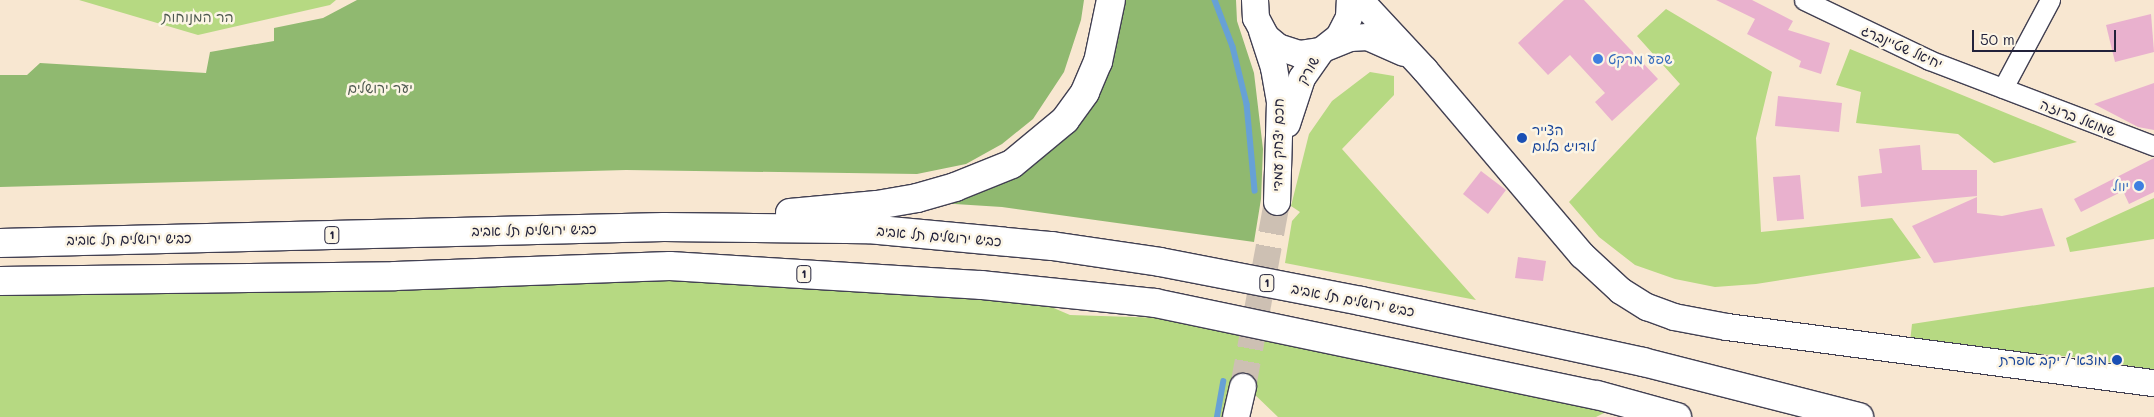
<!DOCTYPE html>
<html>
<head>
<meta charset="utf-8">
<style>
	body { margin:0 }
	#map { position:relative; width:2154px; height:417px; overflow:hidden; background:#f8e7d1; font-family:Mali,"Playpen Sans Hebrew",sans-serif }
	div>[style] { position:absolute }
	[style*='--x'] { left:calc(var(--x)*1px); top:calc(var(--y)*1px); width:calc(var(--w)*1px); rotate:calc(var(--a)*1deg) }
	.green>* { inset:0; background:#b6d982 }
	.forest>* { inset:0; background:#90b970 }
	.stream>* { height:5.5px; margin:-2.75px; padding:0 2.75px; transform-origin:2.75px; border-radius:2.75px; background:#67a1d6 }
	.building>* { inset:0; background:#e9b1ce }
	.secondary-tunnel>* { height:26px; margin-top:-13px; transform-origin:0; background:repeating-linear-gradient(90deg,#cdc0b3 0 26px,transparent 0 39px) }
	.roads { filter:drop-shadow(1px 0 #424052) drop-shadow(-1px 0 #424052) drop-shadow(0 1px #424052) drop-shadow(0 -1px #424052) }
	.street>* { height:19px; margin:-9.5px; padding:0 9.5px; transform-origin:9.5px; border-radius:9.5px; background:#fff }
	.secondary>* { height:26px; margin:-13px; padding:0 13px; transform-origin:13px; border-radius:13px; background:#fff }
	.highway>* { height:28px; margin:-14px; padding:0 14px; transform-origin:14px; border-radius:14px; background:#fff }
	.dots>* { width:14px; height:14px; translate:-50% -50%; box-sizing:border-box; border:2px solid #fcf5e5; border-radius:50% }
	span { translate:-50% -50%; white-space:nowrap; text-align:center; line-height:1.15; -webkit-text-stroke:5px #fcf5e5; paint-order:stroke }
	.shield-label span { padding:1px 4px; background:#fcf5e5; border:1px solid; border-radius:4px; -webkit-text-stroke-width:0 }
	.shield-label { font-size:12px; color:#22223b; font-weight:700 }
	.park-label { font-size:14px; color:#4e5950 }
	.street-label { font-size:14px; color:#22223b }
	.shop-label { font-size:14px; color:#366cbe }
	.left { translate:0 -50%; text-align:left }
	.right { translate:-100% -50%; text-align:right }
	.transit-label { font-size:14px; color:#164399 }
	.scale { position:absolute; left:1972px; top:30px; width:144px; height:22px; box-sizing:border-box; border:2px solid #22223b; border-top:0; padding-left:6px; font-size:15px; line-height:18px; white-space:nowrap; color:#22223b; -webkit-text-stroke:4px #fcf5e5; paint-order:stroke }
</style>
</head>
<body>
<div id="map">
	<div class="green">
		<div style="clip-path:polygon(79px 0,336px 0,330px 5px,198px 35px)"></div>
		<div style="clip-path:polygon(1666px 9px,1772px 72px,1756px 138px,1761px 232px,1892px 218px,1921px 258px,1756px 284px,1715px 287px,1675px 279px,1635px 265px,1599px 237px,1569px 202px,1680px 84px,1637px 36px)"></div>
		<div style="clip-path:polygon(1850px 49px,2077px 142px,1994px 163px,1958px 134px,1856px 123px,1861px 92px,1836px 85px)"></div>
		<div style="clip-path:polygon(1370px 72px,1394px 76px,1394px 95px,1342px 149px,1476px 300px,1285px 263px,1292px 221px,1300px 212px,1291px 206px,1309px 134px,1332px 101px)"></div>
		<div style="clip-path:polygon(2154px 198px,2154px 239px,2070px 252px,2066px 238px)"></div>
		<div style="clip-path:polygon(664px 279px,997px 300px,1049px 306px,1070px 315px,1164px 318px,1608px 411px,1596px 417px,1278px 417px,1249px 389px,1233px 417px,0 417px,0 295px)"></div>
		<div style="clip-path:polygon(2154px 287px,2154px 370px,2084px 358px,1910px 342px,1912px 324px)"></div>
	</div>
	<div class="forest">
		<div style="clip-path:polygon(357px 0,1084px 0,1081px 20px,1064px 72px,1033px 119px,1002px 144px,966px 164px,917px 174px,626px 170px,0 187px,0 75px,27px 75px,40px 63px,206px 73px,210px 52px,274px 41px,274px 28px,323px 18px)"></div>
		<div style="clip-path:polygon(1119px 0,1236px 0,1237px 21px,1254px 73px,1263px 149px,1261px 199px,1254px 242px,1002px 207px,939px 203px,1048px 149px)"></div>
	</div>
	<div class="stream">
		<div style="--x:1215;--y:0;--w:50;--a:69"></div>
		<div style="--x:1233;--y:47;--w:59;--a:76.2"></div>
		<div style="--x:1247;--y:104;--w:87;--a:84.7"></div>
		<div style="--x:1217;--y:417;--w:36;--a:-80"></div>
	</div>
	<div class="building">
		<div style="clip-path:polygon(1564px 0,1584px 0,1658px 79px,1612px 121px,1595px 102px,1605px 93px,1570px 55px,1548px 75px,1518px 43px)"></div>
		<div style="clip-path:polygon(1716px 0,1752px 0,1793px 21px,1788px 30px,1830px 43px,1821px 74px,1799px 67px,1801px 61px,1747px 34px,1755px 19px)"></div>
		<div style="clip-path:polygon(2151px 14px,2154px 52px,2115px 62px,2106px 25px)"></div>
		<div style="clip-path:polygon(2154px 83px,2154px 130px,2138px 127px,2094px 104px)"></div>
		<div style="clip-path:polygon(1778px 96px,1842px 103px,1839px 132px,1775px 126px)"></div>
		<div style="clip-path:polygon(1920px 145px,1922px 170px,1977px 170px,1977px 196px,1861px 207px,1858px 176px,1882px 173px,1879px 149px)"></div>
		<div style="clip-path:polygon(2154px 158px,2154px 192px,2129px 204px,2123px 191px,2081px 212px,2074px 199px)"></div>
		<div style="clip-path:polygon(1481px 171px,1506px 190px,1488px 214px,1463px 194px)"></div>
		<div style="clip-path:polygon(1800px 175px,1804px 219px,1777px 221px,1773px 177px)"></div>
		<div style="clip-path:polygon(1977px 197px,1977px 213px,2002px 216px,2042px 208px,2055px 246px,1934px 263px,1912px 226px)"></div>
		<div style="clip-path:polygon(1518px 257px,1546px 261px,1543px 281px,1515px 278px)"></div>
	</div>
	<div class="secondary-tunnel">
		<div style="--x:1243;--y:387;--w:188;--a:-79.6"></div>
	</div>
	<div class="roads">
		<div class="street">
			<div style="--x:1804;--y:0;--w:139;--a:25.6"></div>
			<div style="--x:1929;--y:60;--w:241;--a:20.9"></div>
			<div style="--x:2003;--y:88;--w:100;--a:-61.9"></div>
		</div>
		<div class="secondary">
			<div style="--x:1255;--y:0;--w:18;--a:87"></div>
			<div style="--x:1256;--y:18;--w:21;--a:62"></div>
			<div style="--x:1266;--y:37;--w:16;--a:40"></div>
			<div style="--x:1278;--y:47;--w:22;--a:18"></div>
			<div style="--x:1299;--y:54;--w:22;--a:-8"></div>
			<div style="--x:1321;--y:51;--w:23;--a:-38"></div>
			<div style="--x:1339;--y:37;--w:22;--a:-63"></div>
			<div style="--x:1349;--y:17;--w:17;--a:-87"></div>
			<div style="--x:1360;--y:0;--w:96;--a:47.1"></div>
			<div style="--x:1425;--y:70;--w:243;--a:49.7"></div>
			<div style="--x:1582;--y:255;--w:53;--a:42.7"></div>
			<div style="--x:1621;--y:291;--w:31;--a:32"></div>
			<div style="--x:1647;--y:307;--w:29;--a:20"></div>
			<div style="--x:1674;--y:317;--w:54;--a:10.7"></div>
			<div style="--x:1727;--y:327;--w:431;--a:7.5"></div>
			<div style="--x:1262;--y:31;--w:39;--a:72"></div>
			<div style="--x:1274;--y:68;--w:35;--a:80"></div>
			<div style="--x:1280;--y:102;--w:100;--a:91.7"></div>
			<div style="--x:1328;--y:47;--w:24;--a:-22"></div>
			<div style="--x:1350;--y:38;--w:18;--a:-3"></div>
			<div style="--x:1368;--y:37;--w:39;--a:24"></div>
			<div style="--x:1287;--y:124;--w:48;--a:-71.9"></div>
			<div style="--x:1302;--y:78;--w:33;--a:-55"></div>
			<div style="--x:1236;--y:417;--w:31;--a:-77"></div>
		</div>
		<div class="highway">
			<div style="--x:790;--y:213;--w:87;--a:-5.3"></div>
			<div style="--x:877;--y:205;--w:41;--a:-9.9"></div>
			<div style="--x:917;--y:198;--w:40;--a:-16"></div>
			<div style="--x:955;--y:187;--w:61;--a:-22"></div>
			<div style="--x:1012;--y:164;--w:69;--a:-39.7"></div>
			<div style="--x:1065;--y:120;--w:34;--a:-54"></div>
			<div style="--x:1085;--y:92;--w:33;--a:-67"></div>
			<div style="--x:1098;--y:62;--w:63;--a:-78.2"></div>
			<div style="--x:0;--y:243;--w:664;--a:-1.38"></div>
			<div style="--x:664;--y:227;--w:204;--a:0.6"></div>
			<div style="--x:868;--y:229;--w:185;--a:5.3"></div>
			<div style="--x:1052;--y:246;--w:109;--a:8.4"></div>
			<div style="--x:1160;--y:262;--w:205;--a:11"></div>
			<div style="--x:1361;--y:301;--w:289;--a:12.2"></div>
			<div style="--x:1643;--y:362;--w:223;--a:14.3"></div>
			<div style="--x:0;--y:281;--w:395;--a:-0.7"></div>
			<div style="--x:395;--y:276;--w:275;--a:-2.1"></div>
			<div style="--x:670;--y:266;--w:313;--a:3.5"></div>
			<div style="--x:982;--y:285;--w:174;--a:5.9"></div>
			<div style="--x:1155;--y:303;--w:451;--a:11.8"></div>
			<div style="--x:1597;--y:395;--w:83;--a:15.4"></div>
		</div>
	</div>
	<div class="dots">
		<div style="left:1598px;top:59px;background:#3f7fe0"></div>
		<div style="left:1522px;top:138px;background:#1a4fb4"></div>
		<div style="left:2139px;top:186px;background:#3f7fe0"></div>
		<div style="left:2117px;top:360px;background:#1a4fb4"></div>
	</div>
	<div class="shield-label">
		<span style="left:332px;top:235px">1</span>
		<span style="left:804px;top:274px">1</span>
		<span style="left:1267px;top:283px">1</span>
	</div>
	<div class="park-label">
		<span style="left:198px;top:17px">הר המנוחות</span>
		<span style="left:380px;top:88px">יער ירושלים</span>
	</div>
	<div class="street-label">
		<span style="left:1902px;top:47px;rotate:24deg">יחיאל שטיינברג</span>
		<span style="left:1308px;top:70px;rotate:-59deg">שורק</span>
		<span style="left:2078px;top:118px;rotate:21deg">שמואל ברוזה</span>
		<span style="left:1278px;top:145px;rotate:-89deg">חכם יצחק עמדי</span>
		<span style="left:534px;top:230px;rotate:-1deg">כביש ירושלים תל אביב</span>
		<span style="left:939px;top:236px;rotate:5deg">כביש ירושלים תל אביב</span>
		<span style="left:129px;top:239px;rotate:-1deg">כביש ירושלים תל אביב</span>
		<span style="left:1353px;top:300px;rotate:11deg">כביש ירושלים תל אביב</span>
	</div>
	<div class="shop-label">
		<span class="left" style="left:1608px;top:59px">שפע מרקט</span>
		<span class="right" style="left:2129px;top:186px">יוול</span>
	</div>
	<div class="transit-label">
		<span class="left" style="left:1532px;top:138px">הצייר<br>לודויג בלום</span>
		<span class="right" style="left:2107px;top:360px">מוצא / יקב אפרת</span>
	</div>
	<div class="scale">50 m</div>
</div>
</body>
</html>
